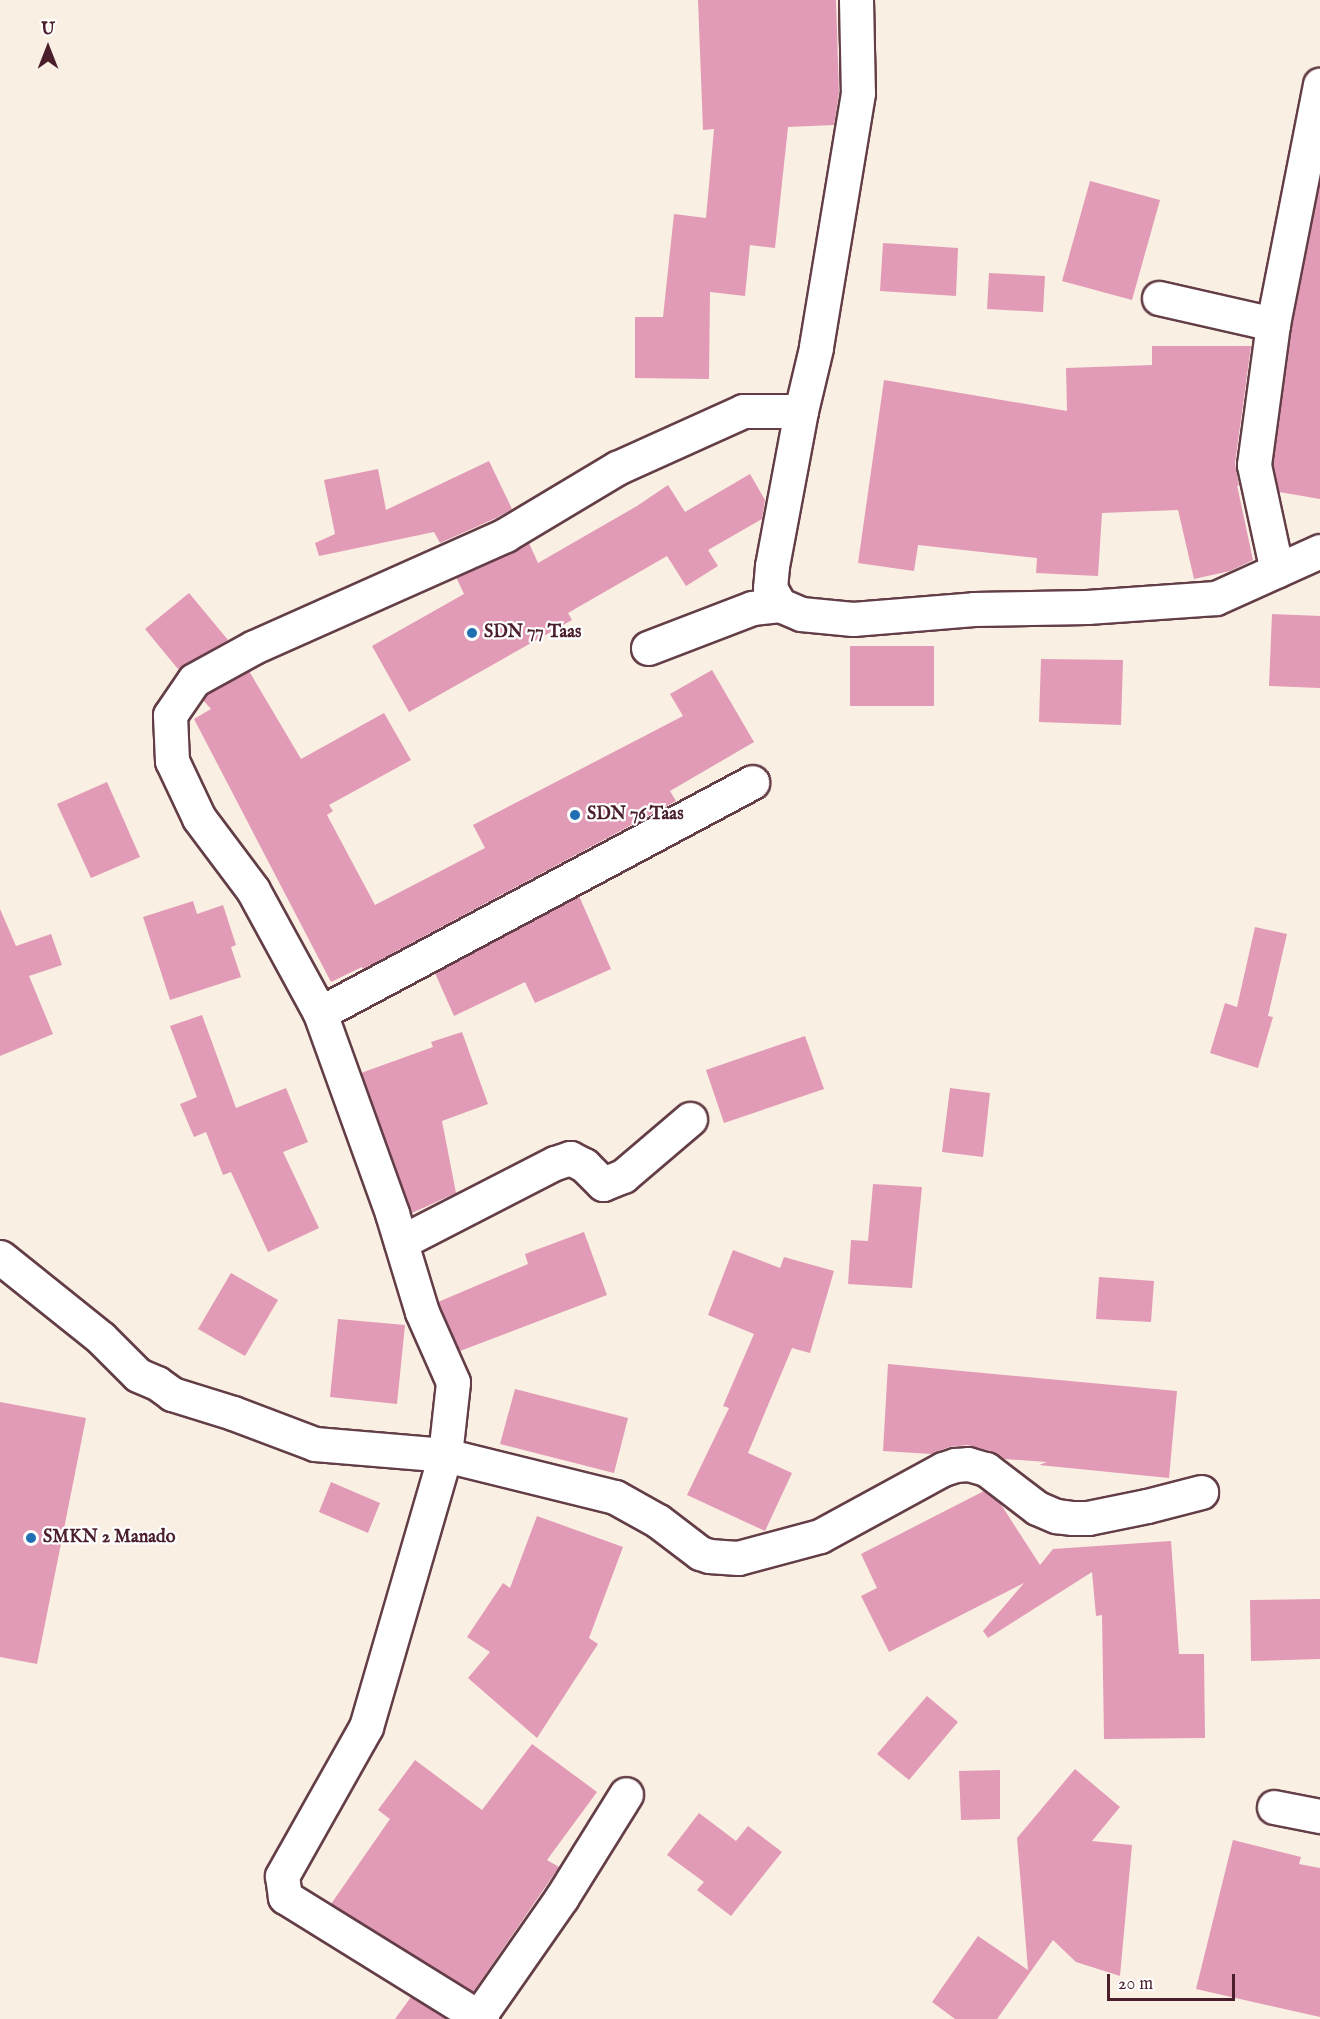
<!DOCTYPE html>
<html>
<head>
<meta charset="utf-8">
<style>
	body { margin:0 }
	#map { position:relative; width:1320px; height:2019px; overflow:hidden; background:#faefe3; font-family:"IM FELL English",serif }
	div>[style] { position:absolute }
	[style*='--x'] { left:calc(var(--x)*1px); top:calc(var(--y)*1px); width:calc(var(--w)*1px); rotate:calc(var(--a)*1deg) }
	.building>* { inset:0; background:#e29bb6 }
	.roads { filter:drop-shadow(2px 0 #643e47) drop-shadow(-2px 0 #643e47) drop-shadow(0 2px #643e47) drop-shadow(0 -2px #643e47) }
	.street>* { height:33px; margin:-16.5px; padding:0 16.5px; transform-origin:16.5px; border-radius:16.5px; background:#fff }
	.dots>* { width:16px; height:16px; translate:-50% -50%; box-sizing:border-box; border:3px solid #fff; border-radius:50% }
	span { translate:-50% -50%; white-space:nowrap; text-align:center; line-height:1.15; -webkit-text-stroke:4.5px #fff; paint-order:stroke }
	.poi-label { font-size:18px; color:#4a1f2b; font-weight:700 }
	.left { translate:0 -50%; text-align:left }
	.north { position:absolute; left:18px; top:18px; width:60px; height:60px; -webkit-text-stroke:4px #fff; paint-order:stroke; rotate:0deg; font-size:16px; font-weight:700; line-height:24px; text-align:center; color:#4a1f2b }
	.north::after { content:''; display:block; margin:auto; width:21px; height:27px; background:#4a1f2b; clip-path:polygon(50% 0,100% 100%,50% 72%,0 100%) }
	.scale { position:absolute; left:1107px; top:1974px; width:128px; height:27px; box-sizing:border-box; border:3px solid #4a1f2b; border-top:0; padding-left:8px; font-size:18px; line-height:21px; white-space:nowrap; color:#4a1f2b; -webkit-text-stroke:4px #fff; paint-order:stroke }
</style>
</head>
<body>
<div id="map">
	<div class="building">
		<div style="clip-path:polygon(698px 0,836px 0,839px 93px,834px 125px,788px 127px,775px 248px,750px 245px,745px 296px,710px 292px,709px 379px,635px 378px,635px 317px,663px 317px,674px 214px,706px 218px,714px 129px,703px 130px)"></div>
		<div style="clip-path:polygon(1090px 181px,1160px 200px,1132px 300px,1062px 281px)"></div>
		<div style="clip-path:polygon(1320px 182px,1320px 499px,1279px 492px,1273px 464px,1292px 327px)"></div>
		<div style="clip-path:polygon(883px 243px,958px 248px,956px 296px,880px 291px)"></div>
		<div style="clip-path:polygon(989px 273px,1045px 276px,1043px 312px,987px 309px)"></div>
		<div style="clip-path:polygon(1152px 346px,1251px 346px,1235px 463px,1239px 486px,1237px 485px,1253px 560px,1230px 571px,1194px 579px,1178px 510px,1102px 513px,1098px 576px,1036px 573px,1037px 558px,918px 545px,914px 571px,858px 563px,884px 380px,1067px 411px,1066px 368px,1152px 365px)"></div>
		<div style="clip-path:polygon(489px 461px,512px 509px,496px 518px,440px 543px,434px 532px,319px 556px,315px 543px,335px 534px,324px 480px,378px 469px,386px 510px)"></div>
		<div style="clip-path:polygon(750px 474px,765px 500px,762px 519px,708px 550px,718px 566px,686px 586px,667px 556px,568px 613px,572px 620px,409px 712px,372px 646px,464px 594px,456px 577px,529px 543px,538px 563px,637px 506px,668px 485px,685px 512px)"></div>
		<div style="clip-path:polygon(189px 593px,228px 640px,178px 669px,145px 629px)"></div>
		<div style="clip-path:polygon(1272px 614px,1320px 616px,1320px 688px,1269px 686px)"></div>
		<div style="clip-path:polygon(850px 646px,934px 646px,934px 706px,850px 706px)"></div>
		<div style="clip-path:polygon(1041px 659px,1123px 660px,1121px 725px,1039px 722px)"></div>
		<div style="clip-path:polygon(712px 670px,754px 742px,670px 791px,676px 801px,363px 969px,362px 967px,331px 982px,194px 719px,211px 709px,203px 700px,207px 694px,249px 671px,301px 759px,384px 713px,411px 760px,329px 805px,333px 811px,327px 815px,375px 905px,485px 848px,473px 825px,683px 716px,670px 694px)"></div>
		<div style="clip-path:polygon(107px 782px,140px 857px,91px 878px,57px 804px)"></div>
		<div style="clip-path:polygon(579px 896px,611px 969px,535px 1003px,525px 982px,454px 1016px,435px 973px)"></div>
		<div style="clip-path:polygon(193px 901px,197px 914px,223px 905px,236px 945px,231px 947px,241px 977px,170px 1000px,143px 917px)"></div>
		<div style="clip-path:polygon(0 909px,16px 946px,51px 934px,62px 965px,29px 976px,53px 1034px,0 1056px)"></div>
		<div style="clip-path:polygon(1255px 927px,1287px 934px,1268px 1016px,1273px 1017px,1258px 1068px,1210px 1053px,1225px 1003px,1237px 1007px)"></div>
		<div style="clip-path:polygon(202px 1015px,236px 1108px,286px 1088px,308px 1142px,283px 1152px,319px 1228px,268px 1252px,231px 1172px,223px 1175px,206px 1132px,194px 1137px,180px 1104px,197px 1097px,170px 1026px)"></div>
		<div style="clip-path:polygon(462px 1032px,488px 1104px,442px 1121px,456px 1193px,412px 1213px,361px 1073px,433px 1047px,431px 1042px)"></div>
		<div style="clip-path:polygon(805px 1036px,824px 1089px,724px 1123px,706px 1070px)"></div>
		<div style="clip-path:polygon(950px 1088px,990px 1093px,983px 1157px,942px 1152px)"></div>
		<div style="clip-path:polygon(873px 1184px,922px 1187px,912px 1288px,848px 1284px,851px 1240px,868px 1241px)"></div>
		<div style="clip-path:polygon(584px 1232px,607px 1295px,460px 1351px,438px 1302px,528px 1264px,525px 1254px)"></div>
		<div style="clip-path:polygon(733px 1250px,780px 1268px,784px 1257px,834px 1271px,810px 1353px,792px 1348px,748px 1453px,792px 1473px,765px 1531px,687px 1495px,729px 1408px,723px 1406px,754px 1334px,708px 1315px)"></div>
		<div style="clip-path:polygon(231px 1273px,278px 1300px,245px 1356px,198px 1329px)"></div>
		<div style="clip-path:polygon(1099px 1277px,1154px 1281px,1151px 1322px,1096px 1319px)"></div>
		<div style="clip-path:polygon(338px 1319px,405px 1325px,397px 1404px,330px 1397px)"></div>
		<div style="clip-path:polygon(888px 1364px,1177px 1391px,1169px 1478px,1039px 1465px,1047px 1462px,1004px 1459px,991px 1451px,967px 1445px,949px 1447px,931px 1454px,883px 1451px)"></div>
		<div style="clip-path:polygon(515px 1389px,628px 1418px,614px 1473px,500px 1444px)"></div>
		<div style="clip-path:polygon(0 1402px,86px 1418px,37px 1664px,0 1657px)"></div>
		<div style="clip-path:polygon(331px 1482px,380px 1503px,368px 1533px,319px 1512px)"></div>
		<div style="clip-path:polygon(984px 1491px,1000px 1503px,1040px 1565px,1053px 1549px,1171px 1541px,1179px 1654px,1204px 1654px,1205px 1738px,1104px 1739px,1102px 1615px,1096px 1616px,1092px 1572px,988px 1638px,983px 1631px,1024px 1583px,889px 1652px,861px 1596px,877px 1588px,861px 1554px)"></div>
		<div style="clip-path:polygon(537px 1516px,623px 1547px,589px 1638px,598px 1644px,537px 1738px,468px 1678px,490px 1652px,467px 1637px,503px 1583px,510px 1588px)"></div>
		<div style="clip-path:polygon(1320px 1599px,1320px 1659px,1251px 1661px,1250px 1600px)"></div>
		<div style="clip-path:polygon(927px 1696px,958px 1722px,909px 1780px,877px 1754px)"></div>
		<div style="clip-path:polygon(532px 1744px,597px 1792px,547px 1860px,559px 1867px,473px 1992px,331px 1904px,390px 1819px,378px 1810px,415px 1760px,482px 1810px)"></div>
		<div style="clip-path:polygon(1075px 1769px,1120px 1807px,1092px 1841px,1132px 1845px,1120px 1976px,1076px 1962px,1053px 1940px,997px 2019px,955px 2019px,932px 2002px,978px 1936px,1028px 1970px,1017px 1838px)"></div>
		<div style="clip-path:polygon(1000px 1770px,1000px 1819px,961px 1820px,959px 1771px)"></div>
		<div style="clip-path:polygon(699px 1813px,736px 1841px,748px 1826px,782px 1852px,731px 1916px,697px 1890px,704px 1882px,667px 1855px)"></div>
		<div style="clip-path:polygon(1233px 1840px,1301px 1857px,1299px 1864px,1320px 1868px,1320px 2017px,1196px 1989px)"></div>
		<div style="clip-path:polygon(411px 1997px,446px 2019px,395px 2019px)"></div>
	</div>
	<div class="roads">
		<div class="street">
			<div style="--x:856;--y:0;--w:93;--a:88.8"></div>
			<div style="--x:858;--y:93;--w:258;--a:99.4"></div>
			<div style="--x:816;--y:348;--w:65;--a:103.4"></div>
			<div style="--x:801;--y:411;--w:158;--a:100.6"></div>
			<div style="--x:772;--y:566;--w:22;--a:95"></div>
			<div style="--x:770;--y:588;--w:20;--a:60"></div>
			<div style="--x:780;--y:605;--w:23;--a:23"></div>
			<div style="--x:801;--y:614;--w:52;--a:5.5"></div>
			<div style="--x:853;--y:619;--w:121;--a:-4.7"></div>
			<div style="--x:974;--y:609;--w:113;--a:-1"></div>
			<div style="--x:1087;--y:607;--w:129;--a:-4"></div>
			<div style="--x:1216;--y:598;--w:114;--a:-24.3"></div>
			<div style="--x:1159;--y:298;--w:117;--a:12.8"></div>
			<div style="--x:1273;--y:324;--w:142;--a:97.7"></div>
			<div style="--x:1254;--y:465;--w:108;--a:77.8"></div>
			<div style="--x:1273;--y:324;--w:244;--a:-78.9"></div>
			<div style="--x:648;--y:648;--w:111;--a:-21"></div>
			<div style="--x:752;--y:608;--w:28;--a:-6"></div>
			<div style="--x:320;--y:1013;--w:490;--a:-28.1"></div>
			<div style="--x:401;--y:1242;--w:173;--a:-27.2"></div>
			<div style="--x:555;--y:1163;--w:16;--a:-18"></div>
			<div style="--x:570;--y:1158;--w:16;--a:27"></div>
			<div style="--x:584;--y:1165;--w:27;--a:45"></div>
			<div style="--x:603;--y:1184;--w:22;--a:-22"></div>
			<div style="--x:623;--y:1176;--w:88;--a:-40.4"></div>
			<div style="--x:0;--y:1257;--w:129;--a:38.7"></div>
			<div style="--x:101;--y:1338;--w:52;--a:45"></div>
			<div style="--x:138;--y:1375;--w:21;--a:23"></div>
			<div style="--x:157;--y:1383;--w:19;--a:36"></div>
			<div style="--x:172;--y:1394;--w:64;--a:17.3"></div>
			<div style="--x:233;--y:1413;--w:88;--a:20.7"></div>
			<div style="--x:315;--y:1444;--w:130;--a:4.8"></div>
			<div style="--x:445;--y:1455;--w:175;--a:13.9"></div>
			<div style="--x:615;--y:1497;--w:49;--a:29.2"></div>
			<div style="--x:658;--y:1521;--w:53;--a:37.3"></div>
			<div style="--x:700;--y:1553;--w:9;--a:18"></div>
			<div style="--x:709;--y:1556;--w:29;--a:4"></div>
			<div style="--x:738;--y:1558;--w:85;--a:-15"></div>
			<div style="--x:820;--y:1536;--w:140;--a:-28.6"></div>
			<div style="--x:943;--y:1469;--w:13;--a:-18"></div>
			<div style="--x:955;--y:1465;--w:13;--a:-4"></div>
			<div style="--x:968;--y:1464;--w:19;--a:16"></div>
			<div style="--x:986;--y:1469;--w:64;--a:37.4"></div>
			<div style="--x:1037;--y:1508;--w:21;--a:23"></div>
			<div style="--x:1056;--y:1516;--w:17;--a:7"></div>
			<div style="--x:1073;--y:1518;--w:15;--a:0"></div>
			<div style="--x:1088;--y:1518;--w:60;--a:-11.5"></div>
			<div style="--x:1147;--y:1506;--w:56;--a:-14.5"></div>
			<div style="--x:1274;--y:1807;--w:47;--a:11.1"></div>
			<div style="--x:477;--y:2019;--w:149;--a:-55.1"></div>
			<div style="--x:562;--y:1897;--w:121;--a:-58.1"></div>
			<div style="--x:482;--y:2019;--w:232;--a:-148.2"></div>
			<div style="--x:285;--y:1897;--w:21;--a:-98"></div>
			<div style="--x:282;--y:1876;--w:171;--a:-60.6"></div>
			<div style="--x:366;--y:1727;--w:283;--a:-73.8"></div>
			<div style="--x:445;--y:1455;--w:73;--a:-83.7"></div>
			<div style="--x:453;--y:1382;--w:77;--a:-113.9"></div>
			<div style="--x:422;--y:1312;--w:103;--a:-106.9"></div>
			<div style="--x:392;--y:1213;--w:213;--a:-109.8"></div>
			<div style="--x:320;--y:1013;--w:140;--a:-118.6"></div>
			<div style="--x:253;--y:890;--w:90;--a:-126.9"></div>
			<div style="--x:199;--y:818;--w:63;--a:-115.3"></div>
			<div style="--x:172;--y:761;--w:46;--a:-92.5"></div>
			<div style="--x:170;--y:715;--w:42;--a:-55.6"></div>
			<div style="--x:194;--y:680;--w:68;--a:-28.8"></div>
			<div style="--x:254;--y:647;--w:275;--a:-24"></div>
			<div style="--x:505;--y:535;--w:131;--a:-30.9"></div>
			<div style="--x:617;--y:468;--w:138;--a:-24.3"></div>
			<div style="--x:743;--y:411;--w:58;--a:0"></div>
		</div>
	</div>
	<div class="dots">
		<div style="left:472px;top:633px;background:#1f6fb2"></div>
		<div style="left:575px;top:815px;background:#1f6fb2"></div>
		<div style="left:31px;top:1538px;background:#1f6fb2"></div>
	</div>
	<div class="poi-label">
		<span class="left" style="left:484px;top:633px">SDN 77 Taas</span>
		<span class="left" style="left:587px;top:815px">SDN 76 Taas</span>
		<span class="left" style="left:43px;top:1538px">SMKN 2 Manado</span>
	</div>
	<div class="north">U</div>
	<div class="scale">20 m</div>
</div>
</body>
</html>
